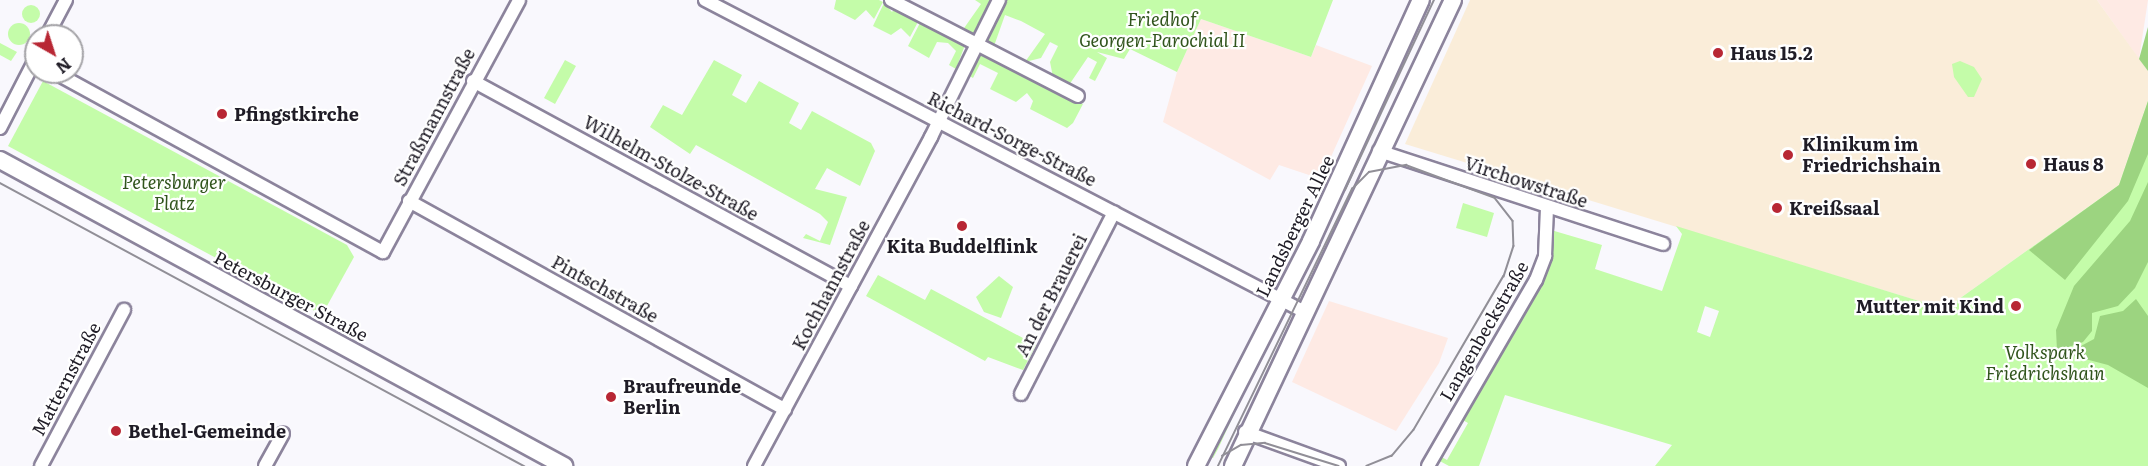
<!DOCTYPE html>
<html>
<head>
<meta charset="utf-8">
<style>
	body { margin:0 }
	#map { position:relative; width:2148px; height:466px; overflow:hidden; background:#f9f8fd; font-family:Literata,serif }
	div>[style] { position:absolute }
	[style*='--x'] { left:calc(var(--x)*1px); top:calc(var(--y)*1px); width:calc(var(--w)*1px); rotate:calc(var(--a)*1deg) }
	.commercial>* { inset:0; background:#feeae4 }
	.medical>* { inset:0; background:#faedd9 }
	.green>* { inset:0; background:#c4fca9 }
	.round { border-radius:50% }
	.forest>* { inset:0; background:#9cd480 }
	.roads { filter:drop-shadow(2px 0 #8c849c) drop-shadow(-2px 0 #8c849c) drop-shadow(0 2px #8c849c) drop-shadow(0 -2px #8c849c) }
	.minor>* { height:12px; margin:-6px; padding:0 6px; transform-origin:6px; border-radius:6px; background:#fff }
	.major>* { height:16px; margin:-8px; padding:0 8px; transform-origin:8px; border-radius:8px; background:#fff }
	.tram>* { height:1.5px; margin:-0.75px; padding:0 0.75px; transform-origin:0.75px; border-radius:0.75px; background:#918f97 }
	.dots>* { width:16px; height:16px; translate:-50% -50%; box-sizing:border-box; border:3px solid #fff; border-radius:50% }
	span { translate:-50% -50%; white-space:nowrap; text-align:center; line-height:1.15; -webkit-text-stroke:4.5px #fff; paint-order:stroke }
	.park-label { font-size:18px; color:#31551d; font-style:italic }
	.poi-label { font-size:18px; color:#1f1c26; font-weight:700 }
	.left { translate:0 -50%; text-align:left }
	.right { translate:-100% -50%; text-align:right }
	.street-label { font-size:18px; color:#1f1c26 }
	.north { position:absolute; left:24px; top:24px; width:60px; height:60px; box-sizing:border-box; background:#fff; border:2px solid #a5a4a8; border-radius:50%; rotate:141deg; font-size:16px; font-weight:700; line-height:24px; text-align:center; color:#1f1c26 }
	.north::after { content:''; display:block; margin:auto; width:21px; height:27px; background:#b82734; clip-path:polygon(50% 0,100% 100%,50% 72%,0 100%) }
</style>
</head>
<body>
<div id="map">
	<div class="commercial">
		<div style="clip-path:polygon(2097px 0,2148px 0,2139px 59px)"></div>
		<div style="clip-path:polygon(1201px 19px,1311px 57px,1316px 45px,1372px 66px,1321px 179px,1279px 165px,1270px 180px,1163px 122px,1177px 72px)"></div>
		<div style="clip-path:polygon(1329px 301px,1448px 338px,1439px 363px,1396px 431px,1292px 382px)"></div>
	</div>
	<div class="medical">
		<div style="clip-path:polygon(1470px 0,2097px 0,2148px 71px,2148px 101px,2119px 185px,1945px 309px,1405px 144px)"></div>
	</div>
	<div class="green">
		<div style="clip-path:polygon(836px 0,879px 0,883px 2px,874px 19px,866px 10px,855px 20px,834px 9px)"></div>
		<div style="clip-path:polygon(975px 0,991px 0,972px 36px,962px 31px,981px 4px)"></div>
		<div style="clip-path:polygon(1004px 0,1333px 0,1311px 57px,1201px 19px,1177px 72px,1130px 49px,1124px 59px,1097px 52px,1107px 58px,1095px 81px,1089px 78px,1097px 62px,1088px 57px,1069px 85px,1053px 77px,1050px 62px,1058px 46px,1050px 42px,1041px 58px,1025px 62px,1045px 34px,1021px 21px,1005px 15px,994px 46px,984px 41px)"></div>
		<div style="clip-path:polygon(884px 3px,892px 12px,895px 8px,919px 20px,910px 37px,901px 28px,891px 35px,873px 26px)"></div>
		<div class="round" style="left:22px;top:5px;width:18px;height:18px"></div>
		<div style="clip-path:polygon(921px 21px,965px 45px,956px 69px,949px 65px,956px 51px,948px 43px,937px 42px,929px 58px,908px 46px)"></div>
		<div class="round" style="left:8px;top:23px;width:22px;height:22px"></div>
		<div style="clip-path:polygon(0 43px,17px 52px,11px 61px,0 55px)"></div>
		<div style="clip-path:polygon(978px 52px,1083px 104px,1073px 123px,1067px 128px,1030px 109px,1033px 101px,1027px 93px,1016px 102px,990px 89px,998px 73px,980px 64px,973px 78px,966px 74px)"></div>
		<div style="clip-path:polygon(565px 60px,576px 66px,555px 104px,544px 98px)"></div>
		<div style="clip-path:polygon(714px 60px,742px 75px,732px 95px,746px 103px,759px 81px,799px 103px,789px 123px,801px 130px,812px 111px,871px 143px,875px 151px,860px 186px,827px 168px,815px 189px,847px 197px,830px 245px,803px 238px,806px 234px,820px 241px,828px 222px,820px 214px,696px 145px,690px 154px,650px 127px,663px 105px,682px 115px)"></div>
		<div style="clip-path:polygon(1960px 61px,1974px 67px,1982px 79px,1974px 97px,1968px 97px,1954px 77px,1952px 64px)"></div>
		<div style="clip-path:polygon(43px 81px,347px 245px,354px 257px,322px 315px,8px 146px)"></div>
		<div style="clip-path:polygon(evenodd,2148px 101px,2148px 466px,1655px 466px,1672px 445px,1505px 395px,1479px 466px,1449px 466px,1436px 459px,1438px 455px,1447px 460px,1468px 423px,1459px 418px,1545px 274px,1551px 230px,1602px 245px,1595px 269px,1662px 291px,1682px 234px,1676px 226px,1945px 309px,2119px 185px,2148px 101px,1705px 306px,1719px 311px,1710px 337px,1697px 332px,1705px 306px)"></div>
		<div style="clip-path:polygon(1463px 203px,1494px 213px,1487px 237px,1456px 228px)"></div>
		<div style="clip-path:polygon(878px 275px,925px 300px,931px 289px,1036px 345px,1023px 370px,988px 357px,985px 361px,866px 296px)"></div>
		<div style="clip-path:polygon(999px 276px,1013px 287px,1001px 318px,984px 312px,976px 297px)"></div>
		<div style="clip-path:polygon(1502px 322px,1505px 324px,1429px 448px)"></div>
		<div style="clip-path:polygon(1261px 355px,1218px 449px,1213px 458px,1207px 456px)"></div>
	</div>
	<div class="forest">
		<div style="clip-path:polygon(2148px 27px,2148px 71px,2139px 59px)"></div>
		<div style="clip-path:polygon(2148px 101px,2148px 154px,2128px 201px,2065px 280px,2029px 250px,2119px 185px)"></div>
		<div style="clip-path:polygon(2148px 182px,2148px 262px,2135px 288px,2118px 306px,2092px 313px,2092px 331px,2083px 342px,2057px 351px,2056px 330px,2074px 286px,2130px 221px)"></div>
		<div style="clip-path:polygon(2136px 299px,2148px 316px,2148px 388px,2108px 365px,2066px 354px,2094px 339px,2100px 316px,2123px 311px)"></div>
	</div>
	<div class="roads">
		<div class="minor">
			<div style="--x:705;--y:0;--w:674;--a:27.48"></div>
			<div style="--x:891;--y:0;--w:210;--a:27.2"></div>
			<div style="--x:47;--y:36;--w:41;--a:-62.2"></div>
			<div style="--x:54;--y:72;--w:375;--a:28.7"></div>
			<div style="--x:383;--y:252;--w:286;--a:-61.6"></div>
			<div style="--x:473;--y:81;--w:430;--a:28.5"></div>
			<div style="--x:0;--y:128;--w:79;--a:-62.8"></div>
			<div style="--x:1379;--y:151;--w:299;--a:18.1"></div>
			<div style="--x:409;--y:201;--w:430;--a:29"></div>
			<div style="--x:1021;--y:394;--w:204;--a:-62.9"></div>
			<div style="--x:1245;--y:432;--w:100;--a:19.9"></div>
			<div style="--x:41;--y:466;--w:177;--a:-62"></div>
			<div style="--x:265;--y:466;--w:37;--a:-61"></div>
			<div style="--x:754;--y:466;--w:374;--a:-61.7"></div>
			<div style="--x:931;--y:137;--w:153;--a:-63.6"></div>
			<div style="--x:1428;--y:466;--w:215;--a:-59.9"></div>
			<div style="--x:1536;--y:280;--w:26;--a:-69"></div>
			<div style="--x:1545;--y:256;--w:48;--a:-87.6"></div>
		</div>
		<div class="major">
			<div style="--x:0;--y:160;--w:642;--a:28.48"></div>
			<div style="--x:1196;--y:466;--w:253;--a:-62.9"></div>
			<div style="--x:1311;--y:241;--w:265;--a:-65.5"></div>
			<div style="--x:1233;--y:466;--w:515;--a:-64.73"></div>
		</div>
	</div>
	<div class="tram">
		<div style="--x:0;--y:183;--w:596;--a:28.37"></div>
		<div style="--x:1345;--y:190;--w:210;--a:-64.9"></div>
		<div style="--x:1222;--y:456;--w:22;--a:-30"></div>
		<div style="--x:1241;--y:445;--w:24;--a:-5"></div>
		<div style="--x:1265;--y:443;--w:77;--a:17.3"></div>
		<div style="--x:1218;--y:466;--w:308;--a:-64.2"></div>
		<div style="--x:1352;--y:189;--w:24;--a:-45"></div>
		<div style="--x:1369;--y:172;--w:38;--a:-11"></div>
		<div style="--x:1406;--y:165;--w:95;--a:20.3"></div>
		<div style="--x:1495;--y:198;--w:29;--a:52"></div>
		<div style="--x:1513;--y:221;--w:25;--a:88"></div>
		<div style="--x:1514;--y:246;--w:32;--a:108"></div>
		<div style="--x:1504;--y:276;--w:178;--a:120.3"></div>
		<div style="--x:1414;--y:430;--w:34;--a:130"></div>
		<div style="--x:1392;--y:456;--w:27;--a:158"></div>
	</div>
	<div class="dots">
		<div style="left:1718px;top:53px;background:#b82734"></div>
		<div style="left:222px;top:114px;background:#b82734"></div>
		<div style="left:1788px;top:155px;background:#b82734"></div>
		<div style="left:2031px;top:164px;background:#b82734"></div>
		<div style="left:1777px;top:208px;background:#b82734"></div>
		<div style="left:962px;top:226px;background:#b82734"></div>
		<div style="left:2016px;top:306px;background:#b82734"></div>
		<div style="left:611px;top:397px;background:#b82734"></div>
		<div style="left:116px;top:431px;background:#b82734"></div>
	</div>
	<div class="park-label">
		<span style="left:1162px;top:30px">Friedhof<br>Georgen-Parochial II</span>
		<span style="left:174px;top:193px">Petersburger<br>Platz</span>
		<span style="left:2045px;top:363px">Volkspark<br>Friedrichshain</span>
	</div>
	<div class="poi-label">
		<span class="left" style="left:1730px;top:53px">Haus 15.2</span>
		<span class="left" style="left:234px;top:114px">Pfingstkirche</span>
		<span class="left" style="left:1802px;top:155px">Klinikum im<br>Friedrichshain</span>
		<span class="left" style="left:2043px;top:164px">Haus 8</span>
		<span class="left" style="left:1789px;top:208px">Kreißsaal</span>
		<span style="left:962px;top:246px">Kita Buddelflink</span>
		<span class="right" style="left:2004px;top:306px">Mutter mit Kind</span>
		<span class="left" style="left:623px;top:397px">Braufreunde<br>Berlin</span>
		<span class="left" style="left:128px;top:431px">Bethel-Gemeinde</span>
	</div>
	<div class="street-label">
		<span style="left:434px;top:117px;rotate:-62deg">Straßmannstraße</span>
		<span style="left:1012px;top:139px;rotate:27deg">Richard-Sorge-Straße</span>
		<span style="left:671px;top:168px;rotate:29deg">Wilhelm-Stolze-Straße</span>
		<span style="left:1526px;top:182px;rotate:18deg">Virchowstraße</span>
		<span style="left:1295px;top:226px;rotate:-64deg">Landsberger Allee</span>
		<span style="left:831px;top:285px;rotate:-62deg">Kochhannstraße</span>
		<span style="left:605px;top:289px;rotate:29deg">Pintschstraße</span>
		<span style="left:1051px;top:295px;rotate:-63deg">An der Brauerei</span>
		<span style="left:291px;top:296px;rotate:28deg">Petersburger Straße</span>
		<span style="left:1484px;top:331px;rotate:-60deg">Langenbeckstraße</span>
		<span style="left:66px;top:379px;rotate:-62deg">Matternstraße</span>
	</div>
	<div class="north">N</div>
</div>
</body>
</html>
